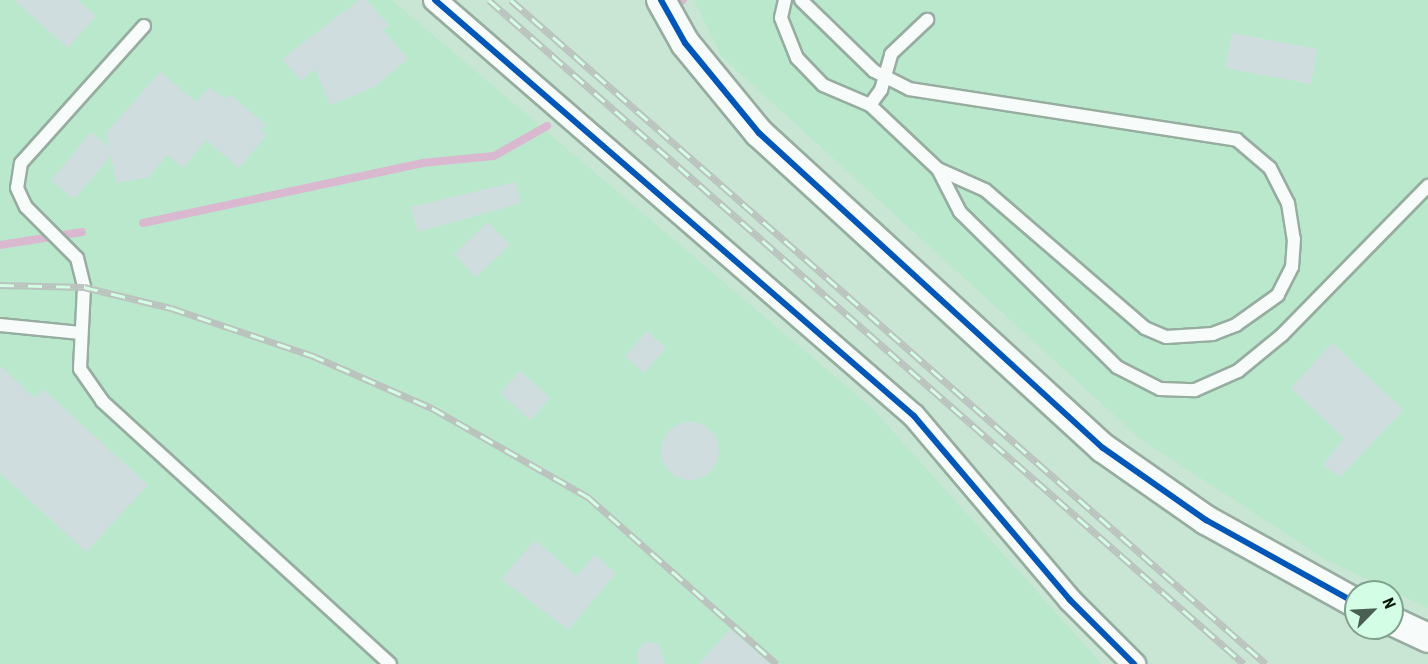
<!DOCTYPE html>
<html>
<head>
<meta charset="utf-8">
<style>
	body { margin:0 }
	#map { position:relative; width:1428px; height:664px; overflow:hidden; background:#c9e6d5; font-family:"Roboto Condensed",sans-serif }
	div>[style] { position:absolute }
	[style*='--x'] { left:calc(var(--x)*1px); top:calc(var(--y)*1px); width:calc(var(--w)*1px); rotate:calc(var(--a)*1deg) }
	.built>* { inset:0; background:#bae8cd }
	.stream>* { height:8px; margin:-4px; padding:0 4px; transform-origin:4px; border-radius:4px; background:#dab8d0 }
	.building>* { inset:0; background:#cfddde }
	.round { border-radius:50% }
	.roads { filter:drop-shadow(2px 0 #96ada0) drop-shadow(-2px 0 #96ada0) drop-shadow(0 2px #96ada0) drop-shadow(0 -2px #96ada0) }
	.service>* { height:12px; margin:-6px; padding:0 6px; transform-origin:6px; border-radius:6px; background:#f7fbf9 }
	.minor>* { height:22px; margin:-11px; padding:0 11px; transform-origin:11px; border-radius:11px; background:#f7fbf9 }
	.tertiary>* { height:28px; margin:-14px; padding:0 14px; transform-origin:14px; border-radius:14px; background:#f7fbf9 }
	.rail>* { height:7px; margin-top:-3.5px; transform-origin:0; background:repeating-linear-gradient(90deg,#d3fde4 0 14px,#bbc3bf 0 28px); box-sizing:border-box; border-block:2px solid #bbc3bf }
	.cycleway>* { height:6px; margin:-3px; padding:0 3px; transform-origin:3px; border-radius:3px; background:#0057b8 }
	span { translate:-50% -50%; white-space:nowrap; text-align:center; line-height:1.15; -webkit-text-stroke:4.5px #d3fde4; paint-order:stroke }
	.north { position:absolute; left:1344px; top:580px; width:60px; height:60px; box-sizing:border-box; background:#d3fde4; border:2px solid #80a18e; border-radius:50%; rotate:66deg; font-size:16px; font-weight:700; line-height:24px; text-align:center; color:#03160c }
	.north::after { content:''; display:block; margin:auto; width:21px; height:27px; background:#485f52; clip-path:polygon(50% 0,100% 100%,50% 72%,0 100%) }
</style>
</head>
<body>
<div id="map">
	<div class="built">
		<div style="clip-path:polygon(0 0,392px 0,872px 408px,1102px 664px,0 664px)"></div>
		<div style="clip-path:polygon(694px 0,1428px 0,1428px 608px,1324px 559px,1138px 437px,721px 56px)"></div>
	</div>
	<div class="stream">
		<div style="--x:682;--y:1;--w:1;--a:-45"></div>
		<div style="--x:143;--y:223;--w:285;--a:-12.1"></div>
		<div style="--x:422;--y:163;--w:72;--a:-5.6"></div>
		<div style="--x:494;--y:156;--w:61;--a:-29.5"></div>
		<div style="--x:0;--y:245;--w:83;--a:-9"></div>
	</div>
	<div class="building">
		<div style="clip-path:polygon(14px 0,77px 0,96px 16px,68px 48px)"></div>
		<div style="clip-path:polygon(359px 0,366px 0,389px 25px,383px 30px,408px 59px,374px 87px,330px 105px,315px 69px,301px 81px,282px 59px)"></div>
		<div style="clip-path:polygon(1232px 33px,1317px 49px,1311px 84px,1225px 68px)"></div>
		<div style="clip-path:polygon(160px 72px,196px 102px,209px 87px,225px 99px,229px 94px,266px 125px,261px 130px,267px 135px,239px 168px,206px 140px,183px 168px,167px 155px,149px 177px,116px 183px,111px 156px,74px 199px,51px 180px,91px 132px,109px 147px,106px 133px)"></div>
		<div style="clip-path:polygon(515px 182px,521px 203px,418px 232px,411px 207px)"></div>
		<div style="clip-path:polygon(488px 222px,510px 245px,476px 277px,454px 254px)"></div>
		<div style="clip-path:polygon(647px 331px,666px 348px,644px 373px,625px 356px)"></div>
		<div style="clip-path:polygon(1332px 343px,1403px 410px,1340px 477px,1323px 465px,1344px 438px,1291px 388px)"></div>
		<div style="clip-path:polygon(0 366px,35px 398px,43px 389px,148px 485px,86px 552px,0 473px)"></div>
		<div style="clip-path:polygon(520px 371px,550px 398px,530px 420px,500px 393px)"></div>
		<div class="round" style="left:661px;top:422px;width:58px;height:58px"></div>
		<div style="clip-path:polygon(535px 540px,576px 576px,595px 555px,616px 573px,568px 630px,501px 579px)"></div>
		<div style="clip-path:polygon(730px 629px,770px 664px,699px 664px)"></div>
		<div style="clip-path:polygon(644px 642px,658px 643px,665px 664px,639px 664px,637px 653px)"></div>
	</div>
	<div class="roads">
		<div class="service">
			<div style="--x:785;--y:0;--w:18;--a:103"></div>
			<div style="--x:781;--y:18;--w:43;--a:68.2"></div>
			<div style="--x:797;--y:58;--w:37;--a:46"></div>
			<div style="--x:823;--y:85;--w:51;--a:23.1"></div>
			<div style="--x:870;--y:105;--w:93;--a:43.3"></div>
			<div style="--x:938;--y:169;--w:48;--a:62.9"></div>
			<div style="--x:960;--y:212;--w:221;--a:44.6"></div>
			<div style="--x:1117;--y:367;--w:48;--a:27.1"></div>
			<div style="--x:1160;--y:389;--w:35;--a:2"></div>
			<div style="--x:1195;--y:390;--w:47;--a:-23.8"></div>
			<div style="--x:1238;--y:371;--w:57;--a:-39.3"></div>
			<div style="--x:1282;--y:335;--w:209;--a:-45.6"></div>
			<div style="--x:801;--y:0;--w:102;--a:44.2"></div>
			<div style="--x:874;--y:71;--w:39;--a:27"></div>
			<div style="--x:909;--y:89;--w:332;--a:8.8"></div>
			<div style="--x:1237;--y:140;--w:43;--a:40.3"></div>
			<div style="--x:1270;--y:168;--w:39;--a:63"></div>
			<div style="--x:1288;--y:203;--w:36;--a:81"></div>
			<div style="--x:1294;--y:239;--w:28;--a:94"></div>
			<div style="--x:1292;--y:267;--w:31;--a:117"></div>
			<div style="--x:1278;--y:295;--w:52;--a:144.5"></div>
			<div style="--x:1236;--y:325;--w:25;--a:159"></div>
			<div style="--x:1213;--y:334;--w:47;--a:176.3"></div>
			<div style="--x:1166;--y:337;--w:23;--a:-157"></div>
			<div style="--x:1145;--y:328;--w:211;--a:-139.2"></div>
			<div style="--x:985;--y:190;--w:51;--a:-155.9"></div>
			<div style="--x:144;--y:26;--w:184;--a:131.9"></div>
			<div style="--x:21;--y:163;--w:25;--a:99"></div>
			<div style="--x:17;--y:188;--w:21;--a:65"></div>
			<div style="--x:26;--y:207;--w:72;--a:45"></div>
			<div style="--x:77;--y:258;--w:30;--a:76"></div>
			<div style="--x:84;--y:287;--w:82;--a:92.8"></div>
			<div style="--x:80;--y:369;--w:39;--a:55"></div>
			<div style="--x:102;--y:401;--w:390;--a:42.4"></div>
			<div style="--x:870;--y:105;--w:19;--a:-54"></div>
			<div style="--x:881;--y:90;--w:37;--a:-74"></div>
			<div style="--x:891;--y:54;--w:50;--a:-43.4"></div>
			<div style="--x:0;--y:325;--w:81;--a:5.6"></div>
		</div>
		<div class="minor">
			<div style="--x:435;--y:0;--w:634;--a:40.97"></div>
			<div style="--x:914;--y:416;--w:241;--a:49.7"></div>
			<div style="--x:1070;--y:600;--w:91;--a:45"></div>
		</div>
		<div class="tertiary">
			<div style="--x:661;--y:0;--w:49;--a:60.8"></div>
			<div style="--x:685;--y:43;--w:117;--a:50.6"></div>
			<div style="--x:759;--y:133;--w:466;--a:42.5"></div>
			<div style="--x:1103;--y:448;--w:126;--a:35"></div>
			<div style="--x:1206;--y:520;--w:171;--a:29"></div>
			<div style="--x:1392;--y:621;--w:40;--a:25"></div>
		</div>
	</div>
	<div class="rail">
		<div style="--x:489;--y:0;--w:1005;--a:41.33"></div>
		<div style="--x:511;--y:0;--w:1005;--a:41.33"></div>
		<div style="--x:0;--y:285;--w:84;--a:1.4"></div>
		<div style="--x:84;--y:287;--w:89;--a:13.6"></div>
		<div style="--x:171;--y:308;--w:148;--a:18.6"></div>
		<div style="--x:311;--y:355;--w:132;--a:23.7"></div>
		<div style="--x:432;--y:408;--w:180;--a:29.7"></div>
		<div style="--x:588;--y:497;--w:252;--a:41.5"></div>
	</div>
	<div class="cycleway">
		<div style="--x:435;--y:0;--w:634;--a:40.97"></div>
		<div style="--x:914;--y:416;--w:241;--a:49.7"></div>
		<div style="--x:1070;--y:600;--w:91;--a:45"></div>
		<div style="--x:661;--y:0;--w:49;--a:60.8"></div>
		<div style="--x:685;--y:43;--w:117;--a:50.6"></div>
		<div style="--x:759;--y:133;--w:466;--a:42.5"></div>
		<div style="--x:1103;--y:448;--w:126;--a:35"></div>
		<div style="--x:1206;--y:520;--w:171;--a:29"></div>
	</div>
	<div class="north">N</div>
</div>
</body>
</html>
